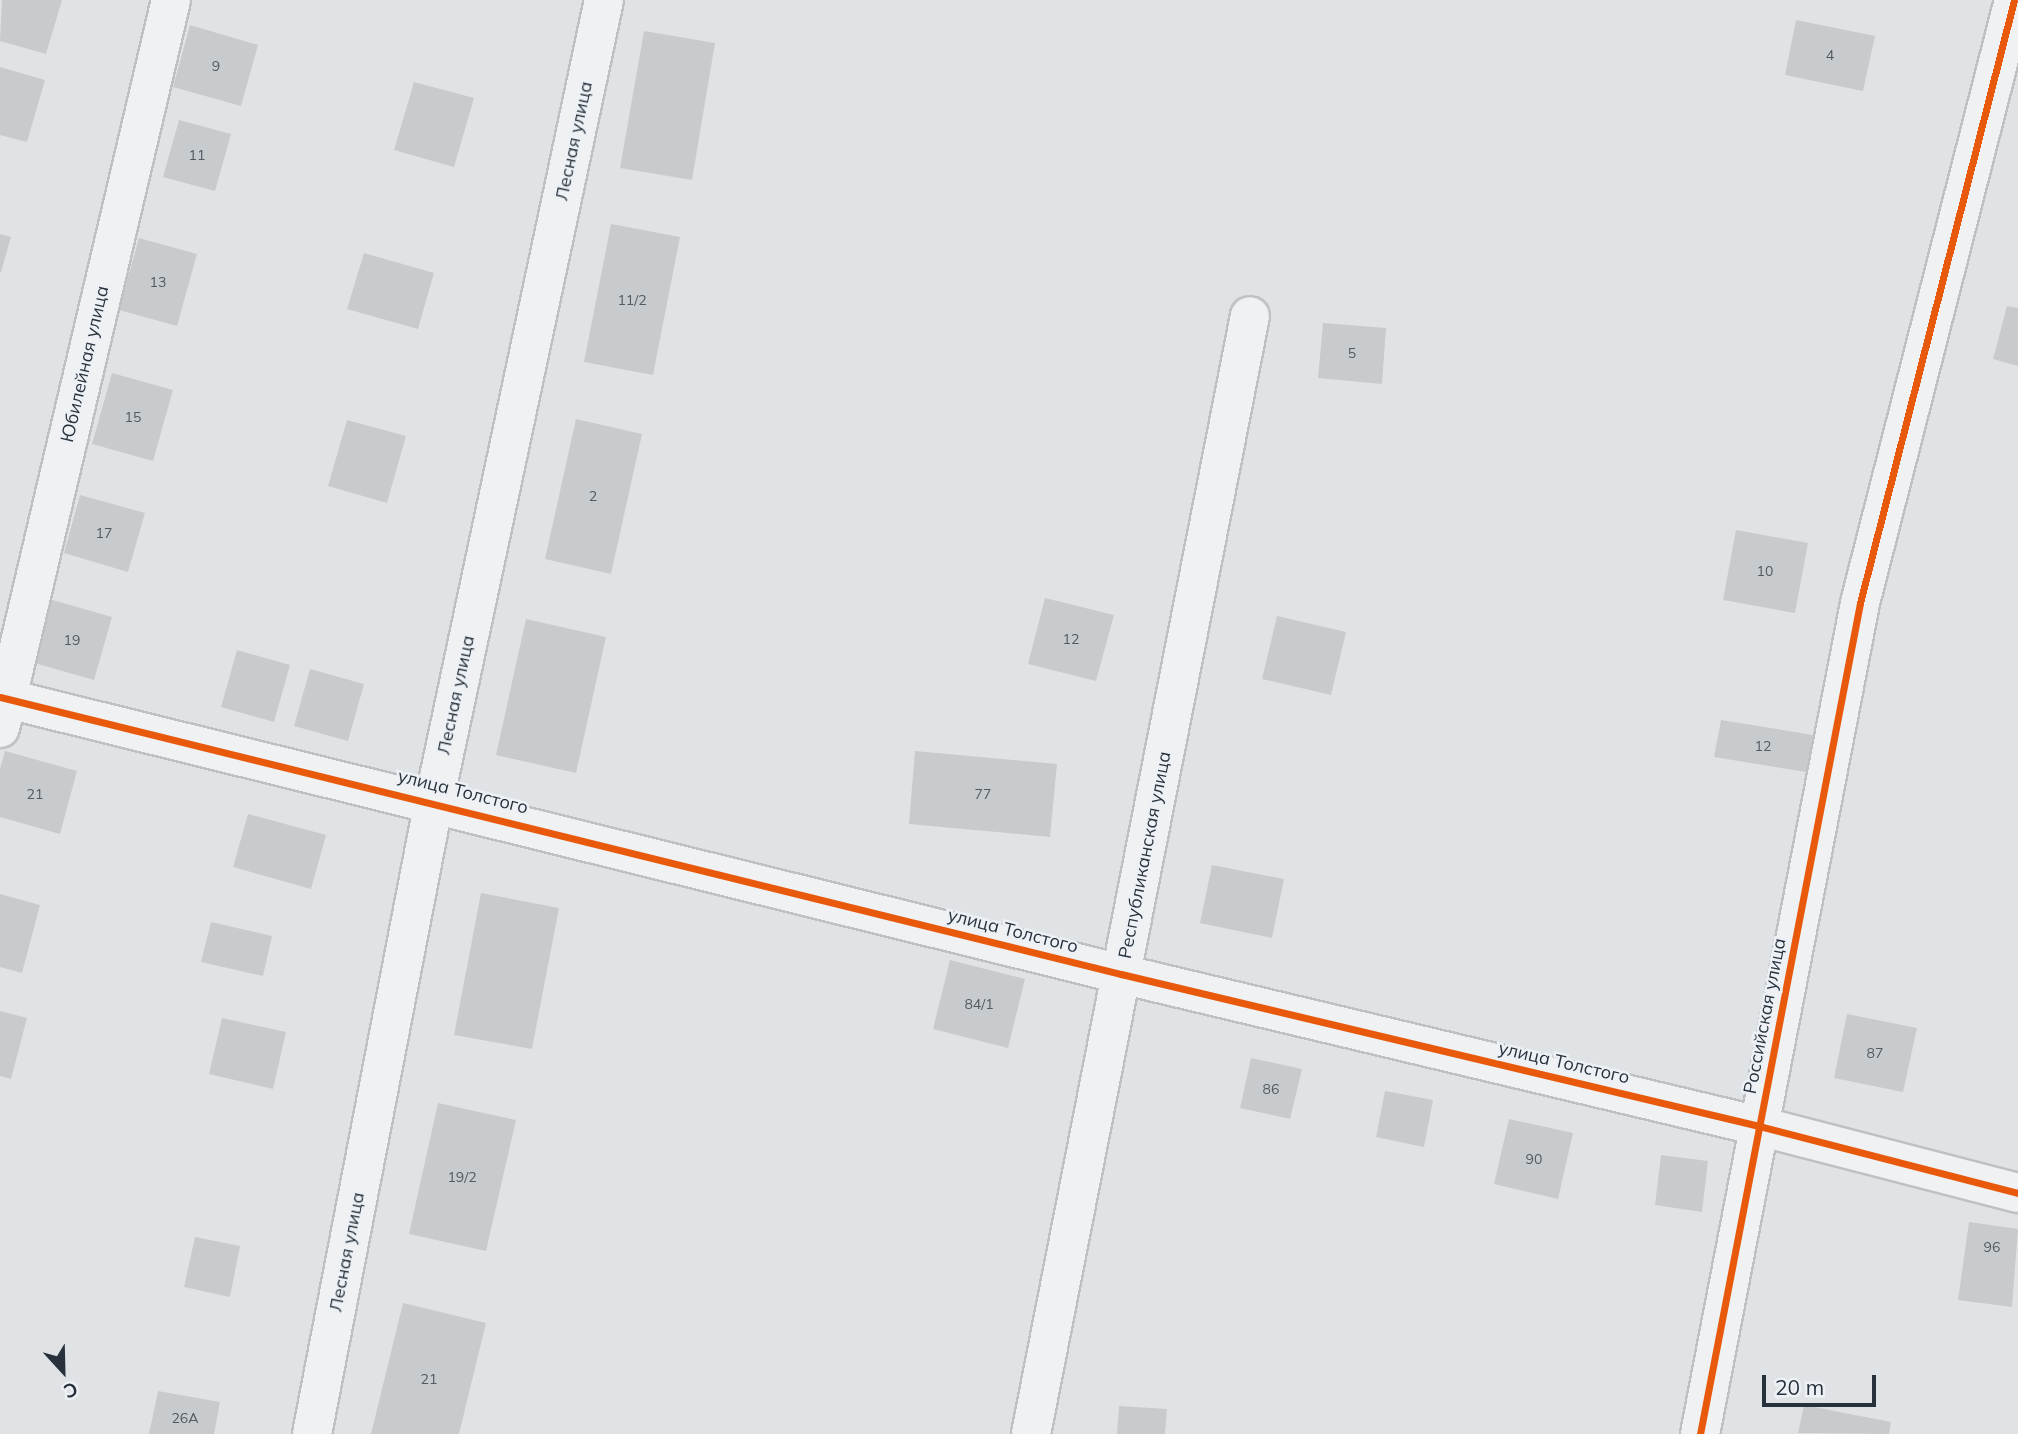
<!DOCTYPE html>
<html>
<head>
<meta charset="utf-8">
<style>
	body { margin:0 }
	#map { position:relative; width:2018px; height:1434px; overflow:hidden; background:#e0e3e5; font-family:Mulish,sans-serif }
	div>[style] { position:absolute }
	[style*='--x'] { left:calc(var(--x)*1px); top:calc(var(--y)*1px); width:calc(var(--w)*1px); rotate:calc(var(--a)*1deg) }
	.building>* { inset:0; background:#c8cbcd }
	.roads { filter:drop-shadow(2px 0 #bec1c3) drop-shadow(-2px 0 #bec1c3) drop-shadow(0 2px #bec1c3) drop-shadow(0 -2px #bec1c3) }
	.street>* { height:38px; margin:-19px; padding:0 19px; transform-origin:19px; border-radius:19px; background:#eff1f2 }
	.cycleway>* { height:7px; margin:-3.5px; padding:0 3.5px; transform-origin:3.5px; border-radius:3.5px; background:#e8590c }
	span { translate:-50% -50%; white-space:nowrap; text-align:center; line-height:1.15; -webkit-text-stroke:5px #edf1f5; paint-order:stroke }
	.number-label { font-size:14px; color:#515962 }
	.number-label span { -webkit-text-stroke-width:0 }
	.street-label { font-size:18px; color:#28323d }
	.north { position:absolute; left:28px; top:1336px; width:70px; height:70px; -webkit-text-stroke:5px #edf1f5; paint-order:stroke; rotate:158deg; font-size:19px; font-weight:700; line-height:28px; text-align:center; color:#28323d }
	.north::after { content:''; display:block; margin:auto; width:24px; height:32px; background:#28323d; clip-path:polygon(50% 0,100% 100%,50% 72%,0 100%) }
	.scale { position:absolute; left:1762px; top:1375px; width:114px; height:32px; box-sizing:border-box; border:4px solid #28323d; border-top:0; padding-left:9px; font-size:21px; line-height:24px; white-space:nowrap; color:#28323d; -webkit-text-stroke:5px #edf1f5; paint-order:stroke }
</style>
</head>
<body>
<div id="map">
	<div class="building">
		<div style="clip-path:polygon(2px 0,62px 0,46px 54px,0 41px)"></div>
		<div style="clip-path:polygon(1796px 20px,1875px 36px,1863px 91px,1785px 75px)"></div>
		<div style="clip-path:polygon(190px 25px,258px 45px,241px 106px,173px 87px)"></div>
		<div style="clip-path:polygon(644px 31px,715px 43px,692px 180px,620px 168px)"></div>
		<div style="clip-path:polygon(0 67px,45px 80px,27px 142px,0 135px)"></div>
		<div style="clip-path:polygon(414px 82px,474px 98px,454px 167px,394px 150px)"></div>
		<div style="clip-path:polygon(179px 120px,231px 134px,215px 191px,163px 177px)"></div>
		<div style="clip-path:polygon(611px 224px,680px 237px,653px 375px,584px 362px)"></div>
		<div style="clip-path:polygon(0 234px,11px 237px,1px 272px,0 272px)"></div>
		<div style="clip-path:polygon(139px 238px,197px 254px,177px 326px,119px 310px)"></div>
		<div style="clip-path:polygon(364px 253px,434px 273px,418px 329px,347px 309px)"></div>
		<div style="clip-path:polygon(2007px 306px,2018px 308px,2018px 366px,1993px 359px)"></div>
		<div style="clip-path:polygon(1323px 323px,1386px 328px,1382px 384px,1318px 378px)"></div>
		<div style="clip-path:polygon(112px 373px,173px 390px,153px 461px,92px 444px)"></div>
		<div style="clip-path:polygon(576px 419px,642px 434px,611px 574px,545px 559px)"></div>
		<div style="clip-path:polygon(347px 420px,406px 436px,387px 503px,328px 486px)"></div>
		<div style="clip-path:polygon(80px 495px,145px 513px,128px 572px,64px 553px)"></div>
		<div style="clip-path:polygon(1736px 530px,1808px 543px,1795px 613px,1723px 600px)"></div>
		<div style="clip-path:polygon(1045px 598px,1114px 615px,1096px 681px,1028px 664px)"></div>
		<div style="clip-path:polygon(49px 599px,112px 617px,94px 680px,31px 662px)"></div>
		<div style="clip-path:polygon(1277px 616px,1346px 632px,1331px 695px,1262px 679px)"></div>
		<div style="clip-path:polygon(526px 619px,606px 637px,576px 773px,496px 755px)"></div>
		<div style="clip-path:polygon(237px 650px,290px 665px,274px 722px,221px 707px)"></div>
		<div style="clip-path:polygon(310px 669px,364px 684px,348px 741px,294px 726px)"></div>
		<div style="clip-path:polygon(1721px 720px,1813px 735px,1806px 772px,1714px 757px)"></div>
		<div style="clip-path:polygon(5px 751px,77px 771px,60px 834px,0 817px,0 769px)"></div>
		<div style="clip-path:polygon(915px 751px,1057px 764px,1050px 837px,909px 824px)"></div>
		<div style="clip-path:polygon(248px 814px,326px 835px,311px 889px,233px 867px)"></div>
		<div style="clip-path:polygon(1212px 865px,1284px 879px,1272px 938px,1200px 923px)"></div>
		<div style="clip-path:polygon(481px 893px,559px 908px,532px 1049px,454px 1035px)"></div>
		<div style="clip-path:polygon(0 894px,40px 905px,22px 973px,0 967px)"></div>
		<div style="clip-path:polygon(211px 922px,272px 936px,263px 976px,201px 962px)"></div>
		<div style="clip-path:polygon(950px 960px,1025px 979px,1008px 1048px,933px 1029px)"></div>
		<div style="clip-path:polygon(0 1011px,27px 1018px,11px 1079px,0 1076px)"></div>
		<div style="clip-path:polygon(1847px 1014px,1917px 1028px,1903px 1092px,1834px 1078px)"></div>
		<div style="clip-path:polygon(222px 1018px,286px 1032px,273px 1089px,209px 1074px)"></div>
		<div style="clip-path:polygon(1251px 1058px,1302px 1069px,1290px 1119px,1240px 1108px)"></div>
		<div style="clip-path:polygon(1385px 1091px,1433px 1100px,1424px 1147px,1376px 1137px)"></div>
		<div style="clip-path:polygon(438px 1103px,516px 1120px,486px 1251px,409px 1234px)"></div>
		<div style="clip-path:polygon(1509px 1119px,1573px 1133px,1558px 1199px,1494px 1184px)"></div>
		<div style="clip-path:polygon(1661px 1155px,1708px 1161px,1702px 1212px,1655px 1205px)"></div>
		<div style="clip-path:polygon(1969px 1222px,2018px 1229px,2012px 1307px,1958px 1300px)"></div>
		<div style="clip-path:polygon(195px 1237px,240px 1246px,230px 1297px,184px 1287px)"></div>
		<div style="clip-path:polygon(403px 1303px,486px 1323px,459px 1434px,371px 1434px)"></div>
		<div style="clip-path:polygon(158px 1391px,220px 1402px,214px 1434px,149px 1434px)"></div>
		<div style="clip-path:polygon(1804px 1405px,1891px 1422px,1889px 1434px,1798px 1433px)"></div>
		<div style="clip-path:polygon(1119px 1406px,1167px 1409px,1165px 1434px,1117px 1434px)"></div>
	</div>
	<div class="roads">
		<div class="street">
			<div style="--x:0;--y:697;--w:1155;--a:13.88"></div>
			<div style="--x:1121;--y:974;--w:656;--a:13.4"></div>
			<div style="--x:1759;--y:1126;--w:268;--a:14.5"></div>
			<div style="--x:0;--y:728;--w:748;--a:-76.78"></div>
			<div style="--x:312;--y:1434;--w:645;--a:-79.09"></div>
			<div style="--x:434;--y:801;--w:819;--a:-78.02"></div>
			<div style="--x:1031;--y:1434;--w:1139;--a:-78.92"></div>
			<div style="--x:1700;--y:1434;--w:846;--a:-79.1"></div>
			<div style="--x:1860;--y:603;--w:622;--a:-75.67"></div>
		</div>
	</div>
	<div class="cycleway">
		<div style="--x:0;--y:697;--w:1155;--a:13.88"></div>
		<div style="--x:1121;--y:974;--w:656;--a:13.4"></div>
		<div style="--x:1759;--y:1126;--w:268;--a:14.5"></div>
		<div style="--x:1700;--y:1434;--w:846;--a:-79.1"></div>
		<div style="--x:1860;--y:603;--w:622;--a:-75.67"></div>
	</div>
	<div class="number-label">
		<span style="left:1830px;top:55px">4</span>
		<span style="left:216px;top:66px">9</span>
		<span style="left:197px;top:155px">11</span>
		<span style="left:158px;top:282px">13</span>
		<span style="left:632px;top:300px">11/2</span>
		<span style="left:1352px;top:353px">5</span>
		<span style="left:133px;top:417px">15</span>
		<span style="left:593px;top:496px">2</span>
		<span style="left:104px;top:533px">17</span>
		<span style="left:1765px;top:571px">10</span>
		<span style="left:1071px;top:639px">12</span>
		<span style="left:72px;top:640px">19</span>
		<span style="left:1763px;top:746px">12</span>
		<span style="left:35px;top:794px">21</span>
		<span style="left:983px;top:794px">77</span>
		<span style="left:979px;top:1004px">84/1</span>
		<span style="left:1875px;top:1053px">87</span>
		<span style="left:1271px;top:1089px">86</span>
		<span style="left:1534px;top:1159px">90</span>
		<span style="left:462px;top:1177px">19/2</span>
		<span style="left:1992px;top:1247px">96</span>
		<span style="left:429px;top:1379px">21</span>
		<span style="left:185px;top:1418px">26А</span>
	</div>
	<div class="street-label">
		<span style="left:574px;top:141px;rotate:-78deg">Лесная улица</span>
		<span style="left:85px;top:364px;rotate:-77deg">Юбилейная улица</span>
		<span style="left:456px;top:695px;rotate:-78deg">Лесная улица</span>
		<span style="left:463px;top:792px;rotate:14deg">улица Толстого</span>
		<span style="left:1145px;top:855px;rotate:-79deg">Республиканская улица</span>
		<span style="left:1013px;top:931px;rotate:14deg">улица Толстого</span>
		<span style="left:1765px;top:1016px;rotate:-79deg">Российская улица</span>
		<span style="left:1564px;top:1063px;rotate:13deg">улица Толстого</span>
		<span style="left:347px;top:1252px;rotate:-79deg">Лесная улица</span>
	</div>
	<div class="north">С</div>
	<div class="scale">20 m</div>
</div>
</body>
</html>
